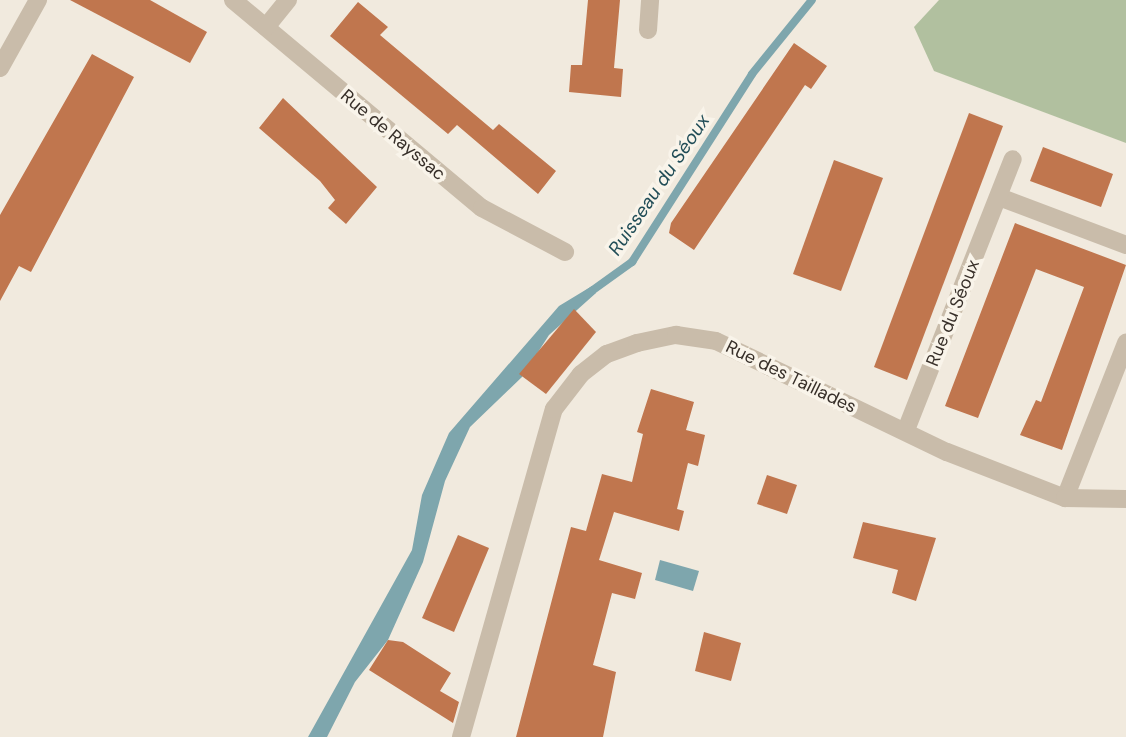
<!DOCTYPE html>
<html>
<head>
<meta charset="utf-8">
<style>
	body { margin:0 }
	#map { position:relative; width:1126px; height:737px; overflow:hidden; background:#f1eade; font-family:"DM Sans",sans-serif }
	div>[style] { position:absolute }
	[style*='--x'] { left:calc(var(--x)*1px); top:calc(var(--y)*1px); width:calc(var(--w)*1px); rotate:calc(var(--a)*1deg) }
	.green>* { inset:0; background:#b1c09f }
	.water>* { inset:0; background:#7ea6ad }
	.stream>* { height:8px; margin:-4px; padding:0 4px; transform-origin:4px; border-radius:4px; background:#7ea6ad }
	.building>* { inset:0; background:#c0764e }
	.minor>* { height:18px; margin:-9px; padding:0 9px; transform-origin:9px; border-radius:9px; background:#c9bcaa }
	span { translate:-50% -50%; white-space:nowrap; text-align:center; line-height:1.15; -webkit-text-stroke:7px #f9f4ea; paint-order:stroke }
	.street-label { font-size:18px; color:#372f29 }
	.water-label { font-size:19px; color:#214d57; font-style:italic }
</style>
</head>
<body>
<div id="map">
	<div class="green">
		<div style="clip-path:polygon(939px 0,1126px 0,1126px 143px,934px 71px,914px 27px)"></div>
	</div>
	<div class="water">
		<div style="clip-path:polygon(592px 286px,596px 293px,549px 335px,522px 377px,470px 427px,445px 481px,423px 562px,388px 640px,355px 682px,327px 737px,308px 737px,412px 550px,422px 495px,449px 433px,559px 306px)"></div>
		<div style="clip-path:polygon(660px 560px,699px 571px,693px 591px,655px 580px)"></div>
	</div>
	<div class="stream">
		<div style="--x:586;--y:295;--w:57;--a:-35.7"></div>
		<div style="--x:632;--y:262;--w:223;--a:-57.4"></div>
		<div style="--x:752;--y:74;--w:95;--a:-51"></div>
	</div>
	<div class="building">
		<div style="clip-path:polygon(70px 0,150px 0,207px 32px,190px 63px)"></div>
		<div style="clip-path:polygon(588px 0,620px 0,614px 68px,623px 69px,621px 97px,569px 92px,571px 65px,582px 65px)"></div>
		<div style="clip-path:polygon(358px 2px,388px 27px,380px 35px,493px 130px,499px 124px,556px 171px,538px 194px,457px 125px,448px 134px,330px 36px)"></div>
		<div style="clip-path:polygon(794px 43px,827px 66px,811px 89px,805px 85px,694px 250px,669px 233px,671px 223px)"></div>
		<div style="clip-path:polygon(92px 54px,134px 77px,31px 272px,19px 266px,0 301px,0 215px)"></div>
		<div style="clip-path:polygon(283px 98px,377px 187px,346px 224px,328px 208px,335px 200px,320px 181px,259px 128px)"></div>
		<div style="clip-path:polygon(969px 113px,1003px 126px,907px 380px,874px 367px)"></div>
		<div style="clip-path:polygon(1043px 147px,1113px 174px,1101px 207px,1030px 181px)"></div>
		<div style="clip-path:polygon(834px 160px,883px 178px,841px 291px,793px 274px)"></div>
		<div style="clip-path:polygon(1015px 223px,1126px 265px,1062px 450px,1020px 435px,1036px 400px,1041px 402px,1084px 287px,1036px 269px,978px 418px,945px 406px)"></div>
		<div style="clip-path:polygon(574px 309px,596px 332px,546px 394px,519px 374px)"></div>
		<div style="clip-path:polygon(651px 389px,694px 402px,686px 430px,705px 435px,698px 466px,688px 463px,677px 509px,684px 511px,679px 531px,614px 512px,599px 560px,642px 573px,635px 599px,612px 593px,593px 665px,616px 672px,603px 737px,516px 737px,571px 527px,586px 531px,602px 474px,632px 482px,643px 434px,637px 432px)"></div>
		<div style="clip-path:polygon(767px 475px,797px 485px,787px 514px,757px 504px)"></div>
		<div style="clip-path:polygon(863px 522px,936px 538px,916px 601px,892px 593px,898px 570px,853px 558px)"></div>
		<div style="clip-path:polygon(458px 535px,489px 548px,454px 632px,422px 618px)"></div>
		<div style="clip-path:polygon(704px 632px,741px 643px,731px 681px,695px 671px)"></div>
		<div style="clip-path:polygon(388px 640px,403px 642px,451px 673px,440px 691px,459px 702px,453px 723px,369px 670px)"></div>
	</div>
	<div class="minor">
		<div style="--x:233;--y:0;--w:324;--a:39.9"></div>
		<div style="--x:482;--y:208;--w:94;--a:27.9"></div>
		<div style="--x:266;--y:27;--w:35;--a:-51"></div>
		<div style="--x:648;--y:30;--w:30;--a:-86"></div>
		<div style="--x:0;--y:68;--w:78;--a:-60.8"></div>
		<div style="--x:999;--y:197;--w:136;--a:20.7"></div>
		<div style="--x:906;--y:430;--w:291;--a:-68.5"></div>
		<div style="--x:1065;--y:498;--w:167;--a:-68.5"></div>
		<div style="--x:461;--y:737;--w:341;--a:-74.2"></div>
		<div style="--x:554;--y:409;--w:44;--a:-52.4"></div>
		<div style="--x:581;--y:374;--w:33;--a:-38"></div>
		<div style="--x:607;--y:354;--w:32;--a:-20"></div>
		<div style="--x:637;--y:343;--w:40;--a:-12"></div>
		<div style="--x:676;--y:335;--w:40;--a:8.5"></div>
		<div style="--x:716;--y:341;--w:256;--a:25.7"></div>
		<div style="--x:947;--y:452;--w:127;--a:21.3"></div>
		<div style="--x:1065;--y:498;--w:61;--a:0.9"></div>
	</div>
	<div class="street-label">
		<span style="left:393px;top:135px;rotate:40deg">Rue de Rayssac</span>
		<span style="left:953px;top:313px;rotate:-68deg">Rue du Séoux</span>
		<span style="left:791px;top:377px;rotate:26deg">Rue des Taillades</span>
	</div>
	<div class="water-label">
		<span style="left:659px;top:185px;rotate:-56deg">Ruisseau du Séoux</span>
	</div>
</div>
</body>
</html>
